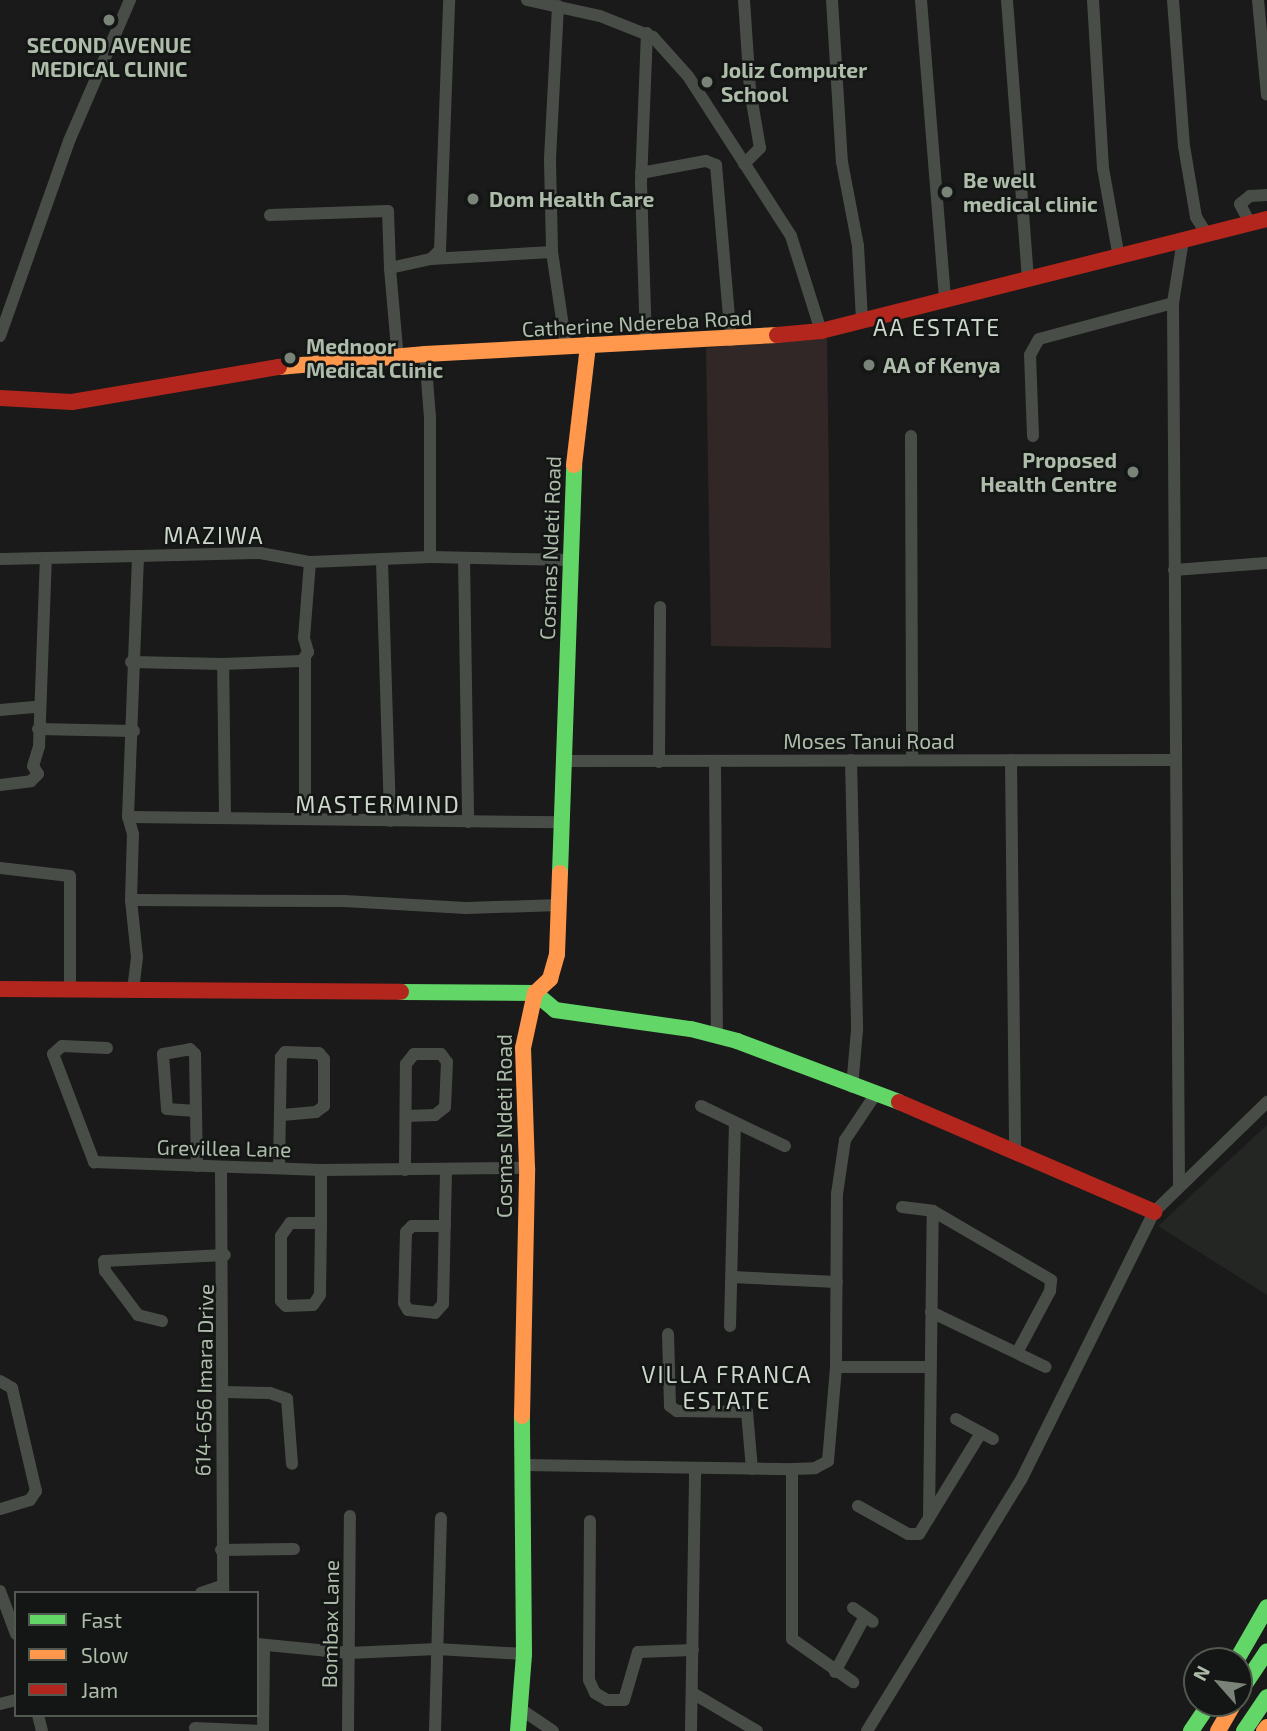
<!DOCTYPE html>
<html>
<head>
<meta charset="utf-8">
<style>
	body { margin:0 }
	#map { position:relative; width:1267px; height:1731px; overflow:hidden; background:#191a19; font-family:"Exo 2",sans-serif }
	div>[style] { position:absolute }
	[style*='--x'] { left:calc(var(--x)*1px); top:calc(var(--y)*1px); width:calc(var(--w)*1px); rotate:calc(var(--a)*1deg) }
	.built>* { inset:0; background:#232623 }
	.green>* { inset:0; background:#302726 }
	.street>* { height:12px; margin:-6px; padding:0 6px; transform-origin:6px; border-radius:6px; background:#494d47 }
	.fast>* { height:16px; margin:-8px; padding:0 8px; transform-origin:8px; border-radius:8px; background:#63d668 }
	.slow>* { height:16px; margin:-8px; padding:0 8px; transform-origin:8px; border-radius:8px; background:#ff974d }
	.jam>* { height:16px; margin:-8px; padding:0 8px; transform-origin:8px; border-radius:8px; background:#b3261e }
	.dots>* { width:19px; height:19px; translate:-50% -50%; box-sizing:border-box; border:4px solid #131614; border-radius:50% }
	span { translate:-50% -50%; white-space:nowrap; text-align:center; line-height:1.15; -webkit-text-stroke:5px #131614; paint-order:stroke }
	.poi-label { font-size:21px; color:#aebcaa; font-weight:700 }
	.left { translate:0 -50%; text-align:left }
	.right { translate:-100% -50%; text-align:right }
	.street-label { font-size:21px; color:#aebcaa }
	.neighbourhood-label { font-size:23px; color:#ced7cb; letter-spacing:2px }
	.legend { position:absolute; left:14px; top:1591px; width:245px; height:126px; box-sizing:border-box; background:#131614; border:2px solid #515850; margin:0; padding:9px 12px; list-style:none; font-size:21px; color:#aebcaa }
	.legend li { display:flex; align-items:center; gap:14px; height:35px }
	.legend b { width:35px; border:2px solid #515850 }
	.north { position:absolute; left:1183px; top:1647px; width:70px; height:70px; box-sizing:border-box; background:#131614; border:2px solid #515850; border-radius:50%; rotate:298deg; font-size:19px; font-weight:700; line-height:28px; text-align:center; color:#aebcaa }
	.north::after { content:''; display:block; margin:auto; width:24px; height:32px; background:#7a8377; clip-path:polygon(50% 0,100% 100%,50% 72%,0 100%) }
</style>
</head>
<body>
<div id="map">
	<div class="built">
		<div style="clip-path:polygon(1267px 1125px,1267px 1295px,1158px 1226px)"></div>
	</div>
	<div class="green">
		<div style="clip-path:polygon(827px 336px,831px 648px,711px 646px,706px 348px)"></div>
	</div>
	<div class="street">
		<div style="--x:527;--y:0;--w:75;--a:12.4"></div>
		<div style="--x:600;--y:16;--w:57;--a:21.6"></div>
		<div style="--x:653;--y:37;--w:52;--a:48.1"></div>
		<div style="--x:688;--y:76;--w:190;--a:57.2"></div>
		<div style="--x:791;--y:236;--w:100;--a:72.5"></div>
		<div style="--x:832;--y:0;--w:162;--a:86.5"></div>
		<div style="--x:842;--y:162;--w:86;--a:79.2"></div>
		<div style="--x:858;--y:246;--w:75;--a:86.9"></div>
		<div style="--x:921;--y:0;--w:300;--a:85.4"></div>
		<div style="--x:1007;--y:0;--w:280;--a:85.7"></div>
		<div style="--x:1093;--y:0;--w:168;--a:86.6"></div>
		<div style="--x:1103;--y:168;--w:91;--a:79.9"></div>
		<div style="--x:1173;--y:0;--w:146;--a:85.7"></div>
		<div style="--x:1184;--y:146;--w:72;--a:80.4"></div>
		<div style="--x:1196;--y:217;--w:22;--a:58"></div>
		<div style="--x:1258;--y:0;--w:95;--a:84.6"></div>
		<div style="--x:558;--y:6;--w:155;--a:93"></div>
		<div style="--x:550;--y:161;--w:91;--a:88.7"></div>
		<div style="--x:552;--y:252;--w:96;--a:81.6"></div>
		<div style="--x:744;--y:164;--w:23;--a:-45"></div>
		<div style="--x:760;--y:148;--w:59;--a:-99.8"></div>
		<div style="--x:750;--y:90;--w:90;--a:-93.8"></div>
		<div style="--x:641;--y:173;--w:66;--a:-10.5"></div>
		<div style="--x:706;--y:161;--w:11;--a:22"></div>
		<div style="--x:716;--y:165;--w:176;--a:85.1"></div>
		<div style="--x:270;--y:215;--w:118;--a:-1.9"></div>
		<div style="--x:388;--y:211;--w:57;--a:88"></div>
		<div style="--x:1250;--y:223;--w:21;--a:-118"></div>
		<div style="--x:1240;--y:204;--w:13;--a:-39"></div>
		<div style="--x:1250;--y:196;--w:17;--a:-3"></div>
		<div style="--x:431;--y:259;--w:121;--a:-3.3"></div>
		<div style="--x:0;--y:336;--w:207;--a:-70.5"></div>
		<div style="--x:69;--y:141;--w:154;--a:-66.6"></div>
		<div style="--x:646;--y:343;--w:161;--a:-91.8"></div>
		<div style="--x:641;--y:182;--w:149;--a:-87.7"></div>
		<div style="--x:425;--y:354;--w:64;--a:85.5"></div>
		<div style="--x:430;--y:418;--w:139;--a:90"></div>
		<div style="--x:398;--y:360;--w:92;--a:-95"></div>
		<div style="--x:390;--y:268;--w:42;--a:-12.4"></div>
		<div style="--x:431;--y:259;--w:13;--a:-45"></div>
		<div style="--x:440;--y:250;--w:250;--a:-87.9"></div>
		<div style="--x:911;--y:436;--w:324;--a:89.8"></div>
		<div style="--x:1033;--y:436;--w:81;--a:-92.1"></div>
		<div style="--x:1030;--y:355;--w:18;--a:-61"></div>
		<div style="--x:1039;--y:339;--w:139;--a:-15"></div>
		<div style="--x:464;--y:558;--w:264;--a:89.1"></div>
		<div style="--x:0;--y:559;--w:46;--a:-1.2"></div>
		<div style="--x:382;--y:561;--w:260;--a:88.2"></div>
		<div style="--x:1174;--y:570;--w:93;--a:-4.3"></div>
		<div style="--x:131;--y:662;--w:92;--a:1.2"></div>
		<div style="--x:0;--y:710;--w:37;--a:-5"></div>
		<div style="--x:38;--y:729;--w:96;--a:1.2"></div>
		<div style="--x:851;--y:760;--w:270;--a:88.7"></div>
		<div style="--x:857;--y:1030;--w:57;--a:95"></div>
		<div style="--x:1011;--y:760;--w:392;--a:89.4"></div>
		<div style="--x:564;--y:761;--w:611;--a:-0.09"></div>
		<div style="--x:715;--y:761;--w:274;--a:89.6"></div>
		<div style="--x:659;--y:762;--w:155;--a:-89.6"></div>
		<div style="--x:0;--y:785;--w:31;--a:-7"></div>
		<div style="--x:31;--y:781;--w:10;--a:-45"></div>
		<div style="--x:38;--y:774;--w:9;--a:-122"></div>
		<div style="--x:33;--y:766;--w:21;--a:-73"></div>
		<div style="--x:39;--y:746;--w:188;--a:-87.9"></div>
		<div style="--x:46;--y:558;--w:92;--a:-1.2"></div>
		<div style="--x:128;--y:817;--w:433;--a:0.7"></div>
		<div style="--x:225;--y:817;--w:153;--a:-90.7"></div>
		<div style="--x:223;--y:664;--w:79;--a:-2.2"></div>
		<div style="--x:302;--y:661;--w:11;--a:-56"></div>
		<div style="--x:308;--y:652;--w:15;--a:-106"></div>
		<div style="--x:304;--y:638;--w:76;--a:-85.5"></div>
		<div style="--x:305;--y:818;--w:161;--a:-90"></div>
		<div style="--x:0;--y:868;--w:70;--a:6.5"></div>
		<div style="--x:70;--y:876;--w:114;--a:90"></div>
		<div style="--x:131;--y:900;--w:213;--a:0.3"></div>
		<div style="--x:344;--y:901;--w:122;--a:3.3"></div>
		<div style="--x:466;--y:908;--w:94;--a:-1.8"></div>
		<div style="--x:133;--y:990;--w:33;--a:-83"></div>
		<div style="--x:137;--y:957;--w:57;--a:-96"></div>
		<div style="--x:131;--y:900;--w:66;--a:-88.3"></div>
		<div style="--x:133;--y:834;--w:18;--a:-106"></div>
		<div style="--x:128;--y:817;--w:261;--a:-87.8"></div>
		<div style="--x:138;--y:556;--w:122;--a:-1.4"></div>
		<div style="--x:260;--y:553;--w:51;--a:10.2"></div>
		<div style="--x:310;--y:562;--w:120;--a:-2.4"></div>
		<div style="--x:430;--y:557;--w:140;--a:1.2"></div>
		<div style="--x:107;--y:1048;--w:45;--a:-177.5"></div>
		<div style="--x:62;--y:1046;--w:12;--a:138"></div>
		<div style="--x:53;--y:1054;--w:116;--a:69.2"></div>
		<div style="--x:94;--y:1162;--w:227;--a:2"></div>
		<div style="--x:321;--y:1170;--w:206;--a:-0.6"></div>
		<div style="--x:190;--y:1049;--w:7;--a:45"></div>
		<div style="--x:195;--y:1054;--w:57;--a:89"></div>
		<div style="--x:196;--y:1111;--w:29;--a:-176"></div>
		<div style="--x:167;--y:1109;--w:55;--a:-94.2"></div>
		<div style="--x:163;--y:1054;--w:27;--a:-10"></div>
		<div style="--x:701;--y:1106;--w:93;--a:25.5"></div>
		<div style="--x:196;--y:1111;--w:55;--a:89"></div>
		<div style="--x:221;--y:1167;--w:426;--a:89.7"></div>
		<div style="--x:279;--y:1168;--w:111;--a:-89"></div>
		<div style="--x:281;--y:1057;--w:6;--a:-51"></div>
		<div style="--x:285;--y:1052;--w:34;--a:2"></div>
		<div style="--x:319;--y:1053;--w:8;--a:50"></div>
		<div style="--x:324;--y:1059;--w:47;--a:90"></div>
		<div style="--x:324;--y:1106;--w:10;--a:143"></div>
		<div style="--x:316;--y:1112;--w:34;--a:175"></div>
		<div style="--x:321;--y:1170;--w:53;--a:90"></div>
		<div style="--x:405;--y:1170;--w:106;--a:-89.5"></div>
		<div style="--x:406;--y:1064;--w:13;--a:-51"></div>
		<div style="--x:414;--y:1054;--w:27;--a:0"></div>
		<div style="--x:441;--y:1054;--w:10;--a:53"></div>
		<div style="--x:447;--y:1062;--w:45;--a:92.5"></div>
		<div style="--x:445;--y:1107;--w:13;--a:141"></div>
		<div style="--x:435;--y:1115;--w:29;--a:178"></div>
		<div style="--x:1179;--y:1185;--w:882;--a:-90.39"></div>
		<div style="--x:1173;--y:303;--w:64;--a:-81"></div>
		<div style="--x:902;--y:1207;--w:31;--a:7"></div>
		<div style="--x:933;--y:1211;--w:137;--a:30.3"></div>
		<div style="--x:1051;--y:1280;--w:11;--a:95"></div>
		<div style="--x:1050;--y:1291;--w:68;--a:118.1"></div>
		<div style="--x:290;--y:1223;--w:31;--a:0"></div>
		<div style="--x:321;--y:1223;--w:72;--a:90.8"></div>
		<div style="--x:320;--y:1295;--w:12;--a:125"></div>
		<div style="--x:313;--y:1305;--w:27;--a:178"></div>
		<div style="--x:286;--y:1306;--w:7;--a:-135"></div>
		<div style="--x:281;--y:1301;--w:65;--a:-90"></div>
		<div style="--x:281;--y:1236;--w:16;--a:-55"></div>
		<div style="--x:445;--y:1226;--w:33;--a:180"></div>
		<div style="--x:412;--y:1226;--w:8;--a:135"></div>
		<div style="--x:406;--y:1232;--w:71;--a:91.6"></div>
		<div style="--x:404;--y:1303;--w:8;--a:60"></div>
		<div style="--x:408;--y:1310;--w:27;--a:6"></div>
		<div style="--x:435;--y:1313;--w:12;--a:-48"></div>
		<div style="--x:443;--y:1304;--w:134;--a:-88.7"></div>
		<div style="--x:732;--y:1277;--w:105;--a:2.7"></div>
		<div style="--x:931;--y:1312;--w:127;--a:25.6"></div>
		<div style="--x:162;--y:1321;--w:25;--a:-166"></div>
		<div style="--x:138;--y:1315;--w:55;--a:-126.9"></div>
		<div style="--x:105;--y:1271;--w:10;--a:-96"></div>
		<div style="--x:104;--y:1261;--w:121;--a:-2.8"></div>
		<div style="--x:730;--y:1326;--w:203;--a:-88.6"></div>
		<div style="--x:668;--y:1334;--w:72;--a:88.4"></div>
		<div style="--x:670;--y:1406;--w:9;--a:36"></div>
		<div style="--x:677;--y:1411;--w:70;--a:0.8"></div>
		<div style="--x:747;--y:1412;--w:57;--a:85"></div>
		<div style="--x:836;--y:1367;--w:94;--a:0"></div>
		<div style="--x:0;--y:1381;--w:14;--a:30"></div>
		<div style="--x:12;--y:1388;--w:106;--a:76.9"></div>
		<div style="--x:36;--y:1491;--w:11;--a:124"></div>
		<div style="--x:30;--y:1500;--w:31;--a:163"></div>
		<div style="--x:224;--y:1392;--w:46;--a:1.2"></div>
		<div style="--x:270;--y:1393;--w:18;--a:19"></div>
		<div style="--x:287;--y:1399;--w:65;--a:85.6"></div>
		<div style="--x:956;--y:1419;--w:42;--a:28.4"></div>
		<div style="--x:523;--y:1465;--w:269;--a:0.9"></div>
		<div style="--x:792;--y:1469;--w:23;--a:-2"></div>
		<div style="--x:815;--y:1468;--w:15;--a:-28"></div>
		<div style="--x:828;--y:1461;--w:94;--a:-85.1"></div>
		<div style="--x:836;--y:1367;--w:173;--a:-89.7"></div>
		<div style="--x:837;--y:1194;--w:55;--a:-81.6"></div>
		<div style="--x:845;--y:1140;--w:54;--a:-56.3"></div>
		<div style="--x:792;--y:1469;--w:170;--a:90"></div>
		<div style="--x:792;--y:1639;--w:75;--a:35.2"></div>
		<div style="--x:858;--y:1506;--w:57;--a:29.2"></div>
		<div style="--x:908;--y:1534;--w:11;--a:0"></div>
		<div style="--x:919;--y:1534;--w:119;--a:-58.5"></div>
		<div style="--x:929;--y:1518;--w:307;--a:-89.3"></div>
		<div style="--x:590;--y:1521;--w:159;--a:90.4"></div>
		<div style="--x:589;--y:1680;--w:14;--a:65"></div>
		<div style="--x:595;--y:1693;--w:14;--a:30"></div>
		<div style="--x:607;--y:1700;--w:17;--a:0"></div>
		<div style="--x:624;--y:1700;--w:50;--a:-73.7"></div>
		<div style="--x:638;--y:1652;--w:55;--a:-2.1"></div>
		<div style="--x:221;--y:1550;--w:73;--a:-0.8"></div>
		<div style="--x:0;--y:1591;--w:46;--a:69.6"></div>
		<div style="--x:201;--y:1593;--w:21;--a:-19"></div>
		<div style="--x:853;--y:1608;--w:24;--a:35"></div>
		<div style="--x:257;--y:1644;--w:92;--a:5.6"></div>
		<div style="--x:349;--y:1653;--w:88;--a:-2.6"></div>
		<div style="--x:437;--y:1649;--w:87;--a:3.3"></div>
		<div style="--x:835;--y:1672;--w:59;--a:-61.7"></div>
		<div style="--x:694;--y:1694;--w:73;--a:30.4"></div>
		<div style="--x:0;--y:1704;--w:16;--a:-14"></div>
		<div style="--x:519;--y:1708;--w:41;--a:34.1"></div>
		<div style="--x:38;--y:1715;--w:16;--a:76"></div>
		<div style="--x:195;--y:1728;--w:66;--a:2.6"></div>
		<div style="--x:263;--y:1731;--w:84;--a:-89.3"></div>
		<div style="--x:348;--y:1731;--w:215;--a:-89.5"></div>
		<div style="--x:435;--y:1731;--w:213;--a:-88.4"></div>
		<div style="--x:691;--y:1731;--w:263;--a:-89.1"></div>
		<div style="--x:867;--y:1731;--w:294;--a:-58.5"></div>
		<div style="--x:1021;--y:1480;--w:299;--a:-63.6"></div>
		<div style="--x:1154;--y:1212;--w:158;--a:-44.2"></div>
	</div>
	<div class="fast">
		<div style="--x:560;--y:873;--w:408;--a:-88"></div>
		<div style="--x:401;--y:992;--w:134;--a:0.4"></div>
		<div style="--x:535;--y:993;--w:26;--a:40"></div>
		<div style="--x:555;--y:1010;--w:137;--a:8"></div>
		<div style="--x:691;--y:1029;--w:48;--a:14.6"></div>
		<div style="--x:737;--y:1041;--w:173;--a:20.6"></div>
		<div style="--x:1236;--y:1661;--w:62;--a:-60.1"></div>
		<div style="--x:1239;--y:1693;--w:50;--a:-56.3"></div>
		<div style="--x:518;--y:1731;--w:77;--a:-85.5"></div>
		<div style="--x:524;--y:1654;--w:238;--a:-90.5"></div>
		<div style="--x:1191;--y:1731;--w:34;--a:-56"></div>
		<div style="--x:1244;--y:1731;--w:41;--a:-55.9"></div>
	</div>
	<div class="slow">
		<div style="--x:279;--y:367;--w:147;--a:-5.1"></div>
		<div style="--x:425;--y:354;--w:353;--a:-3.1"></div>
		<div style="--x:574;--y:465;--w:121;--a:-83.3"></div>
		<div style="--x:522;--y:1416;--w:248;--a:-88.8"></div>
		<div style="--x:527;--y:1168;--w:120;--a:-91.9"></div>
		<div style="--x:523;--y:1048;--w:56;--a:-77.7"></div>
		<div style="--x:535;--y:993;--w:21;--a:-43"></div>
		<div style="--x:550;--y:979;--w:26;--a:-74"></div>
		<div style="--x:557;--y:954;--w:81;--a:-87.9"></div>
		<div style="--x:1218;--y:1731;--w:32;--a:-60"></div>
		<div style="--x:1264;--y:1731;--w:5;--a:-53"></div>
	</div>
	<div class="jam">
		<div style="--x:777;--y:335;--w:44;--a:-5.2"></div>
		<div style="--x:821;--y:331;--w:460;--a:-14.1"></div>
		<div style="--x:0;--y:398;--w:72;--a:3.2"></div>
		<div style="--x:72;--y:402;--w:210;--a:-9.6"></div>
		<div style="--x:0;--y:989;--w:401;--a:0.4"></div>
		<div style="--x:899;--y:1102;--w:278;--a:23.3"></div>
	</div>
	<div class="dots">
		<div style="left:109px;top:20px;background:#7a8377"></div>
		<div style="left:707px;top:82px;background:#7a8377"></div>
		<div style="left:947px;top:192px;background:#7a8377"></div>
		<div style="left:473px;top:199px;background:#7a8377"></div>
		<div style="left:290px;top:358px;background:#7a8377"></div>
		<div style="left:869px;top:365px;background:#7a8377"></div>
		<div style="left:1133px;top:472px;background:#7a8377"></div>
	</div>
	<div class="poi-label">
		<span style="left:109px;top:57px">SECOND AVENUE<br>MEDICAL CLINIC</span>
		<span class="left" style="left:721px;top:82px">Joliz Computer<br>School</span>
		<span class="left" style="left:963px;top:192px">Be well<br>medical clinic</span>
		<span class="left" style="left:489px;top:199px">Dom Health Care</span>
		<span class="left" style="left:306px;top:358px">Mednoor<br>Medical Clinic</span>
		<span class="left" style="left:883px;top:365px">AA of Kenya</span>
		<span class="right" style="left:1117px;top:472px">Proposed<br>Health Centre</span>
	</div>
	<div class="street-label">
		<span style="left:637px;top:323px;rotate:-3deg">Catherine Ndereba Road</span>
		<span style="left:550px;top:548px;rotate:-88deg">Cosmas Ndeti Road</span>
		<span style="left:869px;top:741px">Moses Tanui Road</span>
		<span style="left:504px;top:1126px;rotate:-90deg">Cosmas Ndeti Road</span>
		<span style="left:224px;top:1148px;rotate:1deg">Grevillea Lane</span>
		<span style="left:204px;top:1380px;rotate:-89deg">614-656 Imara Drive</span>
		<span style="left:330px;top:1624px;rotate:-89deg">Bombax Lane</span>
	</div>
	<div class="neighbourhood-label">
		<span style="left:937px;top:327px">AA ESTATE</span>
		<span style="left:214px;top:535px">MAZIWA</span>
		<span style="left:378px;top:804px">MASTERMIND</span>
		<span style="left:727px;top:1387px">VILLA FRANCA<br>ESTATE</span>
	</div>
	<ul class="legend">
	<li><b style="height:9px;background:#63d668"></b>Fast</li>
	<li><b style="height:9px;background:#ff974d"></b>Slow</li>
	<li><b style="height:9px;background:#b3261e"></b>Jam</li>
	</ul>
	<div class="north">N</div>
</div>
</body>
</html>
